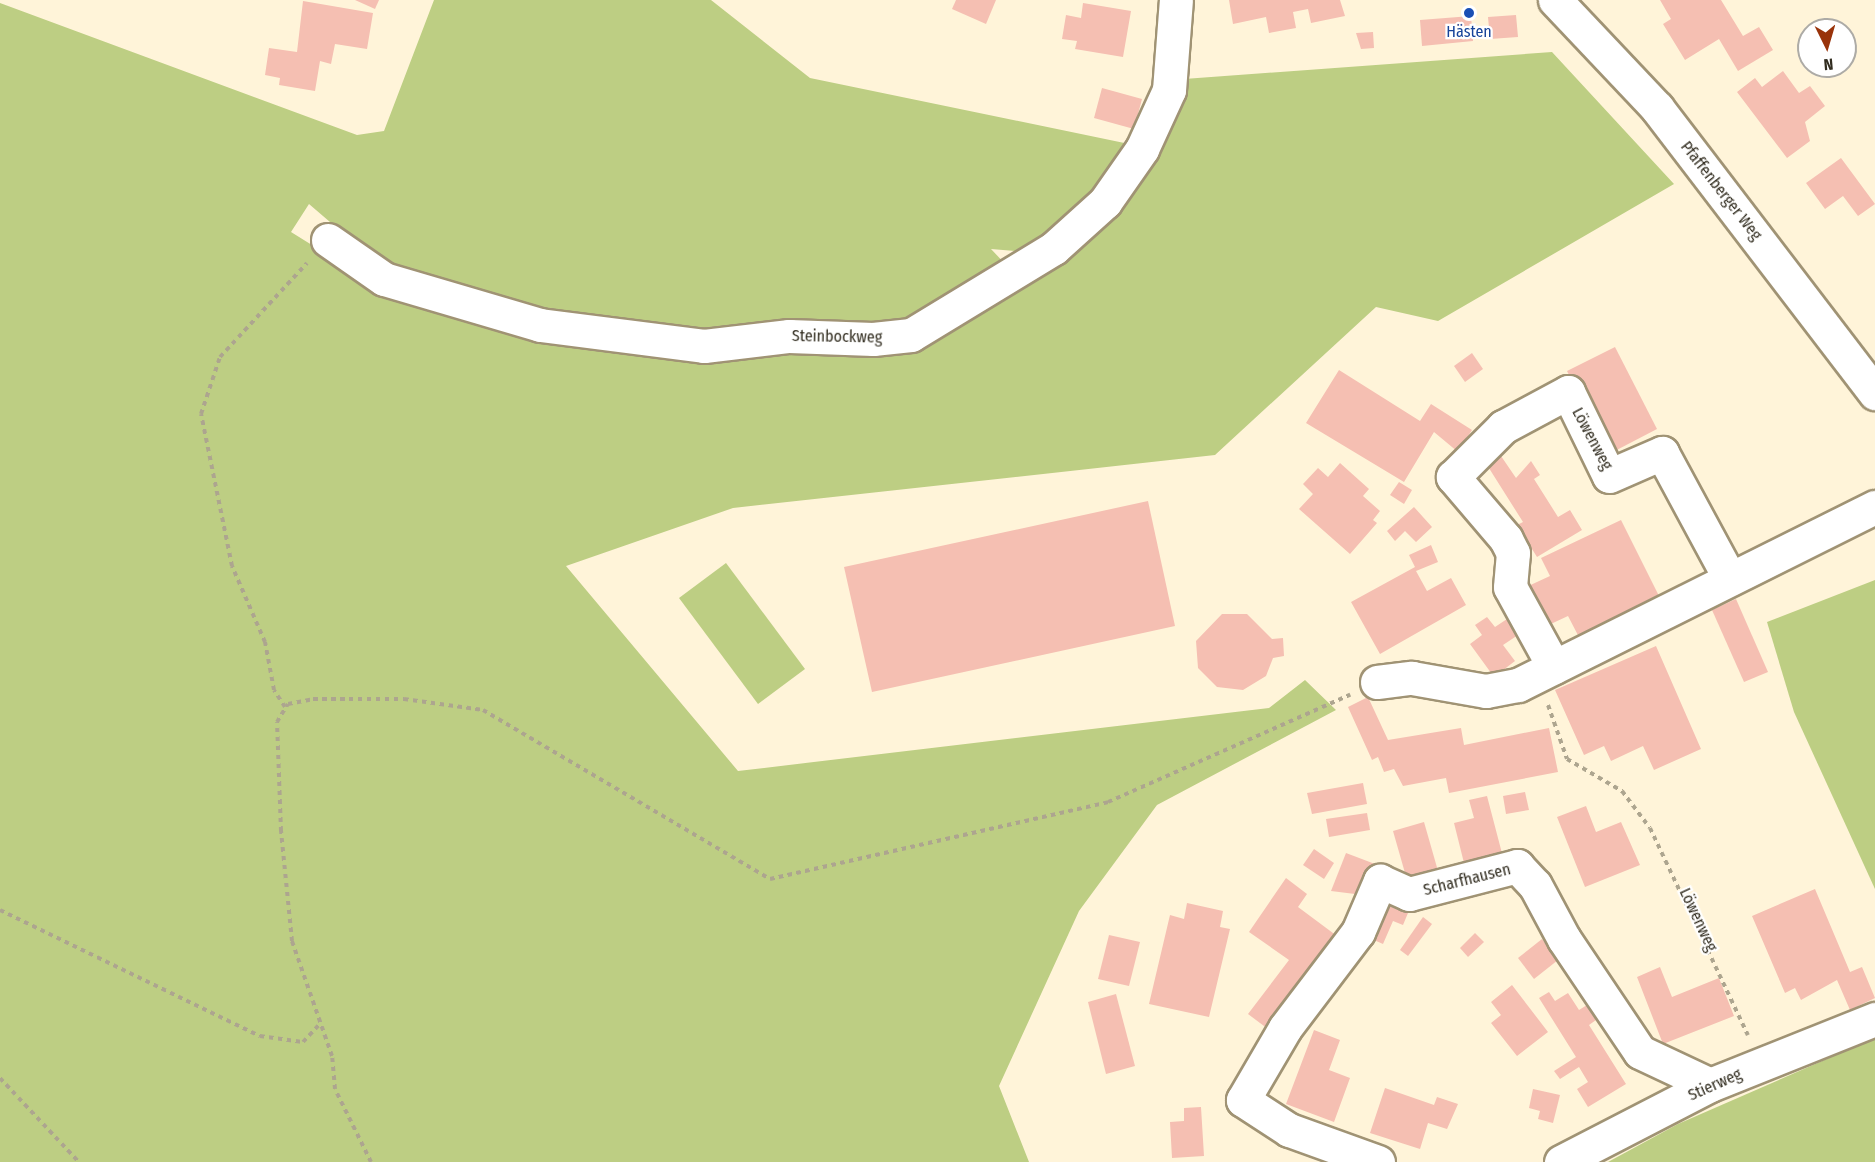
<!DOCTYPE html>
<html>
<head>
<meta charset="utf-8">
<style>
	body { margin:0 }
	#map { position:relative; width:1875px; height:1162px; overflow:hidden; background:#fff4d9; font-family:"Fira Sans Condensed",sans-serif }
	div>[style] { position:absolute }
	[style*='--x'] { left:calc(var(--x)*1px); top:calc(var(--y)*1px); width:calc(var(--w)*1px); rotate:calc(var(--a)*1deg) }
	.green>* { inset:0; background:#bdce83 }
	.building>* { inset:0; background:#f5bfb2 }
	.path>* { height:4px; margin-top:-2px; transform-origin:0; background:repeating-linear-gradient(90deg,#ada58f 0 4.5px,transparent 0 9px) }
	.roads { filter:drop-shadow(2px 0 #a09374) drop-shadow(-2px 0 #a09374) drop-shadow(0 2px #a09374) drop-shadow(0 -2px #a09374) }
	.minor>* { height:33px; margin:-16.5px; padding:0 16.5px; transform-origin:16.5px; border-radius:16.5px; background:#fff }
	.dots>* { width:16px; height:16px; translate:-50% -50%; box-sizing:border-box; border:3px solid #fff; border-radius:50% }
	span { translate:-50% -50%; white-space:nowrap; text-align:center; line-height:1.15; -webkit-text-stroke:4.5px #fff; paint-order:stroke }
	.transit-label { font-size:16px; color:#164399 }
	.street-label { font-size:16px; color:#322d20 }
	.north { position:absolute; left:1797px; top:18px; width:60px; height:60px; box-sizing:border-box; background:#fff; border:2px solid #adaba6; border-radius:50%; rotate:175deg; font-size:16px; font-weight:700; line-height:24px; text-align:center; color:#322d20 }
	.north::after { content:''; display:block; margin:auto; width:21px; height:27px; background:#99330a; clip-path:polygon(50% 0,100% 100%,50% 72%,0 100%) }
</style>
</head>
<body>
<div id="map">
	<div class="green">
		<div style="clip-path:polygon(evenodd,434px 0,711px 0,810px 78px,1134px 145px,1084px 208px,1029px 252px,991px 249px,1027px 287px,1145px 167px,1184px 79px,1552px 52px,1674px 184px,1438px 321px,1376px 307px,1215px 455px,733px 508px,566px 566px,738px 771px,1269px 708px,1305px 680px,1336px 710px,1157px 805px,1079px 911px,999px 1086px,1029px 1162px,0 1162px,0 3px,357px 135px,384px 131px,434px 0,309px 204px,365px 252px,373px 283px,291px 232px,309px 204px)"></div>
		<div style="clip-path:polygon(726px 563px,805px 669px,758px 704px,679px 598px)"></div>
		<div style="clip-path:polygon(1875px 580px,1875px 889px,1794px 712px,1767px 622px)"></div>
		<div style="clip-path:polygon(1875px 1038px,1875px 1162px,1608px 1162px,1678px 1124px)"></div>
	</div>
	<div class="building">
		<div style="clip-path:polygon(355px 0,379px 0,375px 9px)"></div>
		<div style="clip-path:polygon(956px 0,996px 0,986px 24px,952px 9px)"></div>
		<div style="clip-path:polygon(1229px 0,1340px 0,1345px 16px,1311px 23px,1308px 9px,1293px 12px,1296px 28px,1269px 33px,1266px 17px,1233px 24px)"></div>
		<div style="clip-path:polygon(1660px 0,1721px 0,1743px 36px,1759px 27px,1773px 50px,1738px 71px,1719px 39px,1685px 60px,1663px 24px,1671px 19px)"></div>
		<div style="clip-path:polygon(303px 1px,373px 13px,367px 49px,335px 44px,331px 64px,320px 61px,315px 91px,279px 85px,280px 78px,265px 75px,269px 48px,297px 52px)"></div>
		<div style="clip-path:polygon(1083px 3px,1131px 11px,1123px 57px,1075px 49px,1077px 41px,1062px 39px,1066px 15px,1081px 18px)"></div>
		<div style="clip-path:polygon(1516px 15px,1518px 37px,1490px 39px,1488px 17px)"></div>
		<div style="clip-path:polygon(1471px 16px,1473px 41px,1422px 46px,1420px 20px)"></div>
		<div style="clip-path:polygon(1373px 32px,1374px 48px,1361px 49px,1356px 33px)"></div>
		<div style="clip-path:polygon(1783px 71px,1799px 93px,1810px 86px,1825px 106px,1805px 122px,1810px 141px,1787px 158px,1737px 92px,1755px 78px,1762px 87px)"></div>
		<div style="clip-path:polygon(1102px 88px,1142px 99px,1134px 129px,1094px 118px)"></div>
		<div style="clip-path:polygon(1841px 158px,1875px 204px,1858px 216px,1843px 196px,1825px 209px,1806px 183px)"></div>
		<div style="clip-path:polygon(1615px 347px,1657px 429px,1609px 454px,1567px 371px)"></div>
		<div style="clip-path:polygon(1472px 353px,1483px 369px,1465px 382px,1454px 366px)"></div>
		<div style="clip-path:polygon(1339px 370px,1420px 421px,1431px 404px,1472px 430px,1458px 452px,1434px 432px,1404px 482px,1306px 423px)"></div>
		<div style="clip-path:polygon(1501px 456px,1516px 478px,1531px 461px,1540px 475px,1534px 479px,1558px 517px,1570px 510px,1582px 530px,1537px 557px,1517px 525px,1523px 522px,1487px 465px)"></div>
		<div style="clip-path:polygon(1340px 463px,1369px 489px,1363px 496px,1380px 511px,1373px 520px,1377px 523px,1350px 554px,1299px 509px,1313px 494px,1303px 484px,1318px 468px,1328px 477px)"></div>
		<div style="clip-path:polygon(1399px 482px,1412px 490px,1404px 504px,1390px 495px)"></div>
		<div style="clip-path:polygon(1148px 501px,1175px 626px,872px 692px,844px 567px)"></div>
		<div style="clip-path:polygon(1414px 507px,1432px 527px,1416px 542px,1405px 531px,1395px 541px,1387px 531px)"></div>
		<div style="clip-path:polygon(1621px 520px,1662px 602px,1581px 641px,1568px 616px,1540px 629px,1522px 589px,1550px 576px,1541px 558px)"></div>
		<div style="clip-path:polygon(1431px 545px,1438px 562px,1416px 571px,1427px 591px,1451px 578px,1466px 605px,1380px 654px,1351px 602px,1415px 567px,1409px 555px)"></div>
		<div style="clip-path:polygon(1736px 599px,1768px 672px,1744px 682px,1712px 610px)"></div>
		<div style="clip-path:polygon(1222px 614px,1247px 614px,1272px 639px,1283px 638px,1284px 656px,1273px 658px,1266px 676px,1243px 690px,1217px 687px,1198px 668px,1196px 641px)"></div>
		<div style="clip-path:polygon(1513px 615px,1524px 631px,1503px 645px,1515px 661px,1494px 677px,1470px 644px,1482px 635px,1475px 625px,1487px 617px,1495px 627px)"></div>
		<div style="clip-path:polygon(1656px 646px,1701px 749px,1654px 770px,1643px 746px,1611px 761px,1604px 746px,1584px 755px,1555px 690px)"></div>
		<div style="clip-path:polygon(1368px 697px,1388px 740px,1461px 728px,1464px 745px,1549px 728px,1558px 772px,1449px 793px,1446px 778px,1403px 786px,1394px 769px,1384px 772px,1378px 757px,1372px 760px,1348px 707px)"></div>
		<div style="clip-path:polygon(1363px 783px,1367px 804px,1312px 814px,1307px 793px)"></div>
		<div style="clip-path:polygon(1525px 792px,1529px 810px,1506px 814px,1503px 796px)"></div>
		<div style="clip-path:polygon(1487px 796px,1504px 861px,1466px 871px,1454px 823px,1474px 818px,1469px 800px)"></div>
		<div style="clip-path:polygon(1586px 806px,1596px 832px,1621px 822px,1640px 865px,1585px 887px,1557px 817px)"></div>
		<div style="clip-path:polygon(1367px 813px,1370px 830px,1329px 837px,1326px 819px)"></div>
		<div style="clip-path:polygon(1424px 822px,1440px 878px,1409px 887px,1393px 831px)"></div>
		<div style="clip-path:polygon(1314px 849px,1334px 863px,1324px 879px,1303px 865px)"></div>
		<div style="clip-path:polygon(1346px 853px,1375px 864px,1363px 895px,1331px 891px)"></div>
		<div style="clip-path:polygon(1286px 878px,1307px 894px,1298px 907px,1341px 939px,1272px 1032px,1248px 1014px,1289px 960px,1249px 932px)"></div>
		<div style="clip-path:polygon(1815px 889px,1850px 972px,1862px 967px,1875px 998px,1850px 1010px,1837px 980px,1801px 1000px,1795px 988px,1785px 993px,1752px 916px)"></div>
		<div style="clip-path:polygon(1380px 901px,1408px 913px,1403px 925px,1393px 921px,1383px 944px,1365px 936px)"></div>
		<div style="clip-path:polygon(1187px 903px,1223px 911px,1220px 927px,1230px 929px,1209px 1017px,1149px 1004px,1170px 915px,1184px 919px)"></div>
		<div style="clip-path:polygon(1423px 917px,1432px 924px,1408px 956px,1400px 950px)"></div>
		<div style="clip-path:polygon(1475px 933px,1484px 942px,1468px 957px,1460px 948px)"></div>
		<div style="clip-path:polygon(1109px 935px,1140px 942px,1129px 986px,1098px 979px)"></div>
		<div style="clip-path:polygon(1542px 939px,1558px 960px,1534px 979px,1518px 958px)"></div>
		<div style="clip-path:polygon(1660px 967px,1672px 997px,1719px 978px,1734px 1016px,1663px 1044px,1637px 977px)"></div>
		<div style="clip-path:polygon(1512px 985px,1548px 1032px,1517px 1056px,1491px 1023px,1501px 1015px,1491px 1002px)"></div>
		<div style="clip-path:polygon(1549px 992px,1555px 1001px,1568px 993px,1579px 1010px,1587px 1005px,1596px 1020px,1589px 1025px,1626px 1084px,1588px 1107px,1577px 1089px,1588px 1082px,1579px 1067px,1560px 1079px,1554px 1071px,1576px 1057px,1539px 998px)"></div>
		<div style="clip-path:polygon(1116px 994px,1135px 1066px,1106px 1074px,1088px 1002px)"></div>
		<div style="clip-path:polygon(1314px 1030px,1340px 1040px,1329px 1070px,1350px 1078px,1334px 1122px,1286px 1104px)"></div>
		<div style="clip-path:polygon(1385px 1088px,1434px 1105px,1437px 1097px,1458px 1104px,1447px 1129px,1428px 1123px,1420px 1149px,1370px 1133px)"></div>
		<div style="clip-path:polygon(1533px 1089px,1560px 1095px,1553px 1123px,1538px 1119px,1540px 1111px,1529px 1108px)"></div>
		<div style="clip-path:polygon(1201px 1107px,1204px 1156px,1172px 1158px,1170px 1122px,1184px 1121px,1184px 1108px)"></div>
	</div>
	<div class="path">
		<div style="--x:1548;--y:705;--w:57;--a:70.6"></div>
		<div style="--x:1567;--y:759;--w:64;--a:30.2"></div>
		<div style="--x:1622;--y:791;--w:46;--a:52.9"></div>
		<div style="--x:1650;--y:828;--w:229;--a:64.7"></div>
		<div style="--x:285;--y:707;--w:20;--a:-123"></div>
		<div style="--x:274;--y:690;--w:49;--a:-100.6"></div>
		<div style="--x:265;--y:642;--w:83;--a:-113.5"></div>
		<div style="--x:232;--y:566;--w:155;--a:-101.5"></div>
		<div style="--x:201;--y:414;--w:60;--a:-71.6"></div>
		<div style="--x:220;--y:357;--w:128;--a:-47.2"></div>
		<div style="--x:0;--y:910;--w:289;--a:25.9"></div>
		<div style="--x:260;--y:1036;--w:43;--a:7.9"></div>
		<div style="--x:303;--y:1042;--w:23;--a:-47"></div>
		<div style="--x:0;--y:1078;--w:115;--a:46.8"></div>
		<div style="--x:371;--y:1162;--w:81;--a:-116.3"></div>
		<div style="--x:335;--y:1089;--w:33;--a:-95"></div>
		<div style="--x:332;--y:1056;--w:122;--a:-109.2"></div>
		<div style="--x:292;--y:941;--w:111;--a:-95.7"></div>
		<div style="--x:281;--y:831;--w:109;--a:-92.1"></div>
		<div style="--x:277;--y:722;--w:21;--a:-59"></div>
		<div style="--x:288;--y:704;--w:25;--a:-11"></div>
		<div style="--x:313;--y:699;--w:91;--a:0"></div>
		<div style="--x:404;--y:699;--w:80;--a:7.9"></div>
		<div style="--x:483;--y:710;--w:333;--a:30.5"></div>
		<div style="--x:770;--y:879;--w:347;--a:-12.8"></div>
		<div style="--x:1108;--y:802;--w:265;--a:-23.9"></div>
	</div>
	<div class="roads">
		<div class="minor">
			<div style="--x:1555;--y:0;--w:149;--a:46.6"></div>
			<div style="--x:1657;--y:108;--w:359;--a:52.6"></div>
			<div style="--x:328;--y:240;--w:68;--a:34.9"></div>
			<div style="--x:384;--y:279;--w:163;--a:16.4"></div>
			<div style="--x:540;--y:325;--w:165;--a:7.3"></div>
			<div style="--x:704;--y:346;--w:86;--a:-6.7"></div>
			<div style="--x:789;--y:336;--w:84;--a:2"></div>
			<div style="--x:873;--y:339;--w:38;--a:-6"></div>
			<div style="--x:911;--y:335;--w:167;--a:-31.3"></div>
			<div style="--x:1054;--y:248;--w:69;--a:-42"></div>
			<div style="--x:1105;--y:202;--w:65;--a:-55.1"></div>
			<div style="--x:1142;--y:149;--w:65;--a:-65.4"></div>
			<div style="--x:1169;--y:90;--w:90;--a:-85.6"></div>
			<div style="--x:1554;--y:667;--w:91;--a:-118.8"></div>
			<div style="--x:1510;--y:587;--w:34;--a:-85"></div>
			<div style="--x:1513;--y:553;--w:16;--a:-117"></div>
			<div style="--x:1506;--y:539;--w:82;--a:-130.5"></div>
			<div style="--x:1453;--y:477;--w:71;--a:-45"></div>
			<div style="--x:1503;--y:427;--w:74;--a:-28.3"></div>
			<div style="--x:1568;--y:392;--w:93;--a:64"></div>
			<div style="--x:1609;--y:476;--w:58;--a:-23.5"></div>
			<div style="--x:1662;--y:453;--w:143;--a:61.6"></div>
			<div style="--x:1377;--y:682;--w:35;--a:-7"></div>
			<div style="--x:1412;--y:678;--w:75;--a:10"></div>
			<div style="--x:1486;--y:691;--w:33;--a:-11"></div>
			<div style="--x:1518;--y:685;--w:399;--a:-26.5"></div>
			<div style="--x:1378;--y:1162;--w:95;--a:-160.2"></div>
			<div style="--x:1289;--y:1130;--w:55;--a:-146.9"></div>
			<div style="--x:1243;--y:1100;--w:83;--a:-59.7"></div>
			<div style="--x:1285;--y:1028;--w:121;--a:-52.8"></div>
			<div style="--x:1358;--y:932;--w:56;--a:-66.7"></div>
			<div style="--x:1380;--y:881;--w:32;--a:24"></div>
			<div style="--x:1409;--y:894;--w:112;--a:-14.5"></div>
			<div style="--x:1517;--y:866;--w:26;--a:47"></div>
			<div style="--x:1535;--y:885;--w:61;--a:61.8"></div>
			<div style="--x:1564;--y:939;--w:136;--a:56.1"></div>
			<div style="--x:1640;--y:1052;--w:77;--a:25.2"></div>
			<div style="--x:1561;--y:1162;--w:168;--a:-27.3"></div>
			<div style="--x:1710;--y:1085;--w:178;--a:-21.8"></div>
		</div>
	</div>
	<div class="dots">
		<div style="left:1469px;top:13px;background:#1a4fb4"></div>
	</div>
	<div class="transit-label">
		<span style="left:1469px;top:32px">Hästen</span>
	</div>
	<div class="street-label">
		<span style="left:1721px;top:191px;rotate:52deg">Pfaffenberger Weg</span>
		<span style="left:837px;top:337px;rotate:1deg">Steinbockweg</span>
		<span style="left:1592px;top:439px;rotate:62deg">Löwenweg</span>
		<span style="left:1467px;top:880px;rotate:-14deg">Scharfhausen</span>
		<span style="left:1698px;top:920px;rotate:65deg">Löwenweg</span>
		<span style="left:1715px;top:1085px;rotate:-24deg">Stierweg</span>
	</div>
	<div class="north">N</div>
</div>
</body>
</html>
